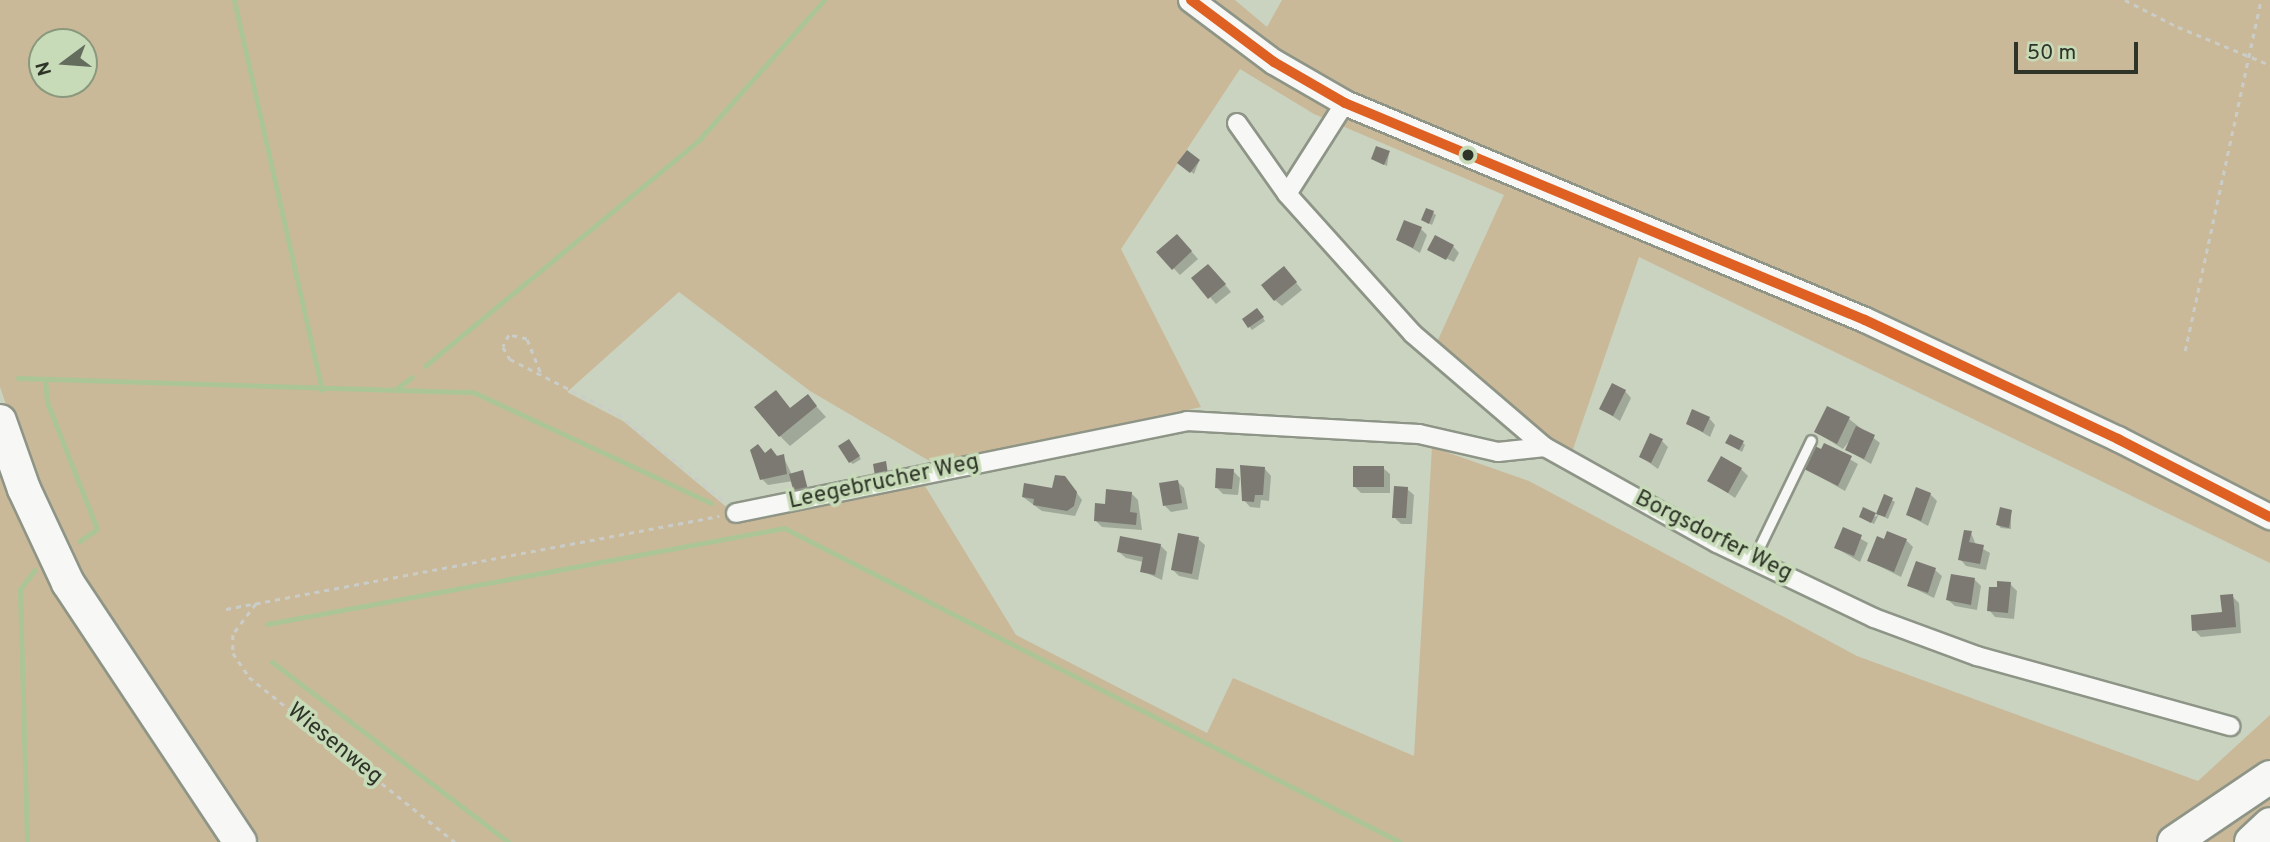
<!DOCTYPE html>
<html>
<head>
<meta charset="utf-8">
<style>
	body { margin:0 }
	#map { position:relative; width:2270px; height:842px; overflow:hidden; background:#c9d3c0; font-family:Overpass,sans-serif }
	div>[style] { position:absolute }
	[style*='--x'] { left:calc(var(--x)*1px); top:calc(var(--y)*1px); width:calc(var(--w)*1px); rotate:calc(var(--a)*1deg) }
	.green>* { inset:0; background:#cab998 }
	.shadow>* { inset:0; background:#0003 }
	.stream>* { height:5px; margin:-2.5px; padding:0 2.5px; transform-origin:2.5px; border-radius:2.5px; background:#acc596 }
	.building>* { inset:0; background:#7b7972 }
	.path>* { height:2.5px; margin-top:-1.25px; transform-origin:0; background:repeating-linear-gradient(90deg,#cacdc7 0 5px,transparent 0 10px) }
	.roads { filter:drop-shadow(2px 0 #8e9587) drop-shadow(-2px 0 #8e9587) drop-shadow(0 2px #8e9587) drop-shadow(0 -2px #8e9587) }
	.lane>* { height:9px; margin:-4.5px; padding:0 4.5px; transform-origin:4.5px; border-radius:4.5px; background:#f7f8f6 }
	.street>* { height:18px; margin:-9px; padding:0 9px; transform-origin:9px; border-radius:9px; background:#f7f8f6 }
	.secondary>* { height:24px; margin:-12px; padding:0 12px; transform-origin:12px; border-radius:12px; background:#f7f8f6 }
	.highway>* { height:32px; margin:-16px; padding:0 16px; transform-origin:16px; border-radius:16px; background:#f7f8f6 }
	.bus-1>* { height:10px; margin:-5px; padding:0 5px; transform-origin:5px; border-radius:5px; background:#de6023 }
	.dots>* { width:19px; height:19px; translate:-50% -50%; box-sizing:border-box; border:4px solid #c8dbb8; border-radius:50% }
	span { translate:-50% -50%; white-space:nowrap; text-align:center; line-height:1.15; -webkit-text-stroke:7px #c8dbb8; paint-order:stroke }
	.street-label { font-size:23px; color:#2e3528 }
	.north { position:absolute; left:28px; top:28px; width:70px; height:70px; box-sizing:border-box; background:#c8dbb8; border:2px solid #8a997e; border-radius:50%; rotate:254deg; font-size:19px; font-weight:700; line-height:28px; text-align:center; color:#2e3528 }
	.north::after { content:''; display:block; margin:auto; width:24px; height:32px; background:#646c5d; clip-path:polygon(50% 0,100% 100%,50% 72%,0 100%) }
	.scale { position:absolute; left:2014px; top:42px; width:124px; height:32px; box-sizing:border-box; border:4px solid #2e3528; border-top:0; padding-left:9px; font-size:21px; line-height:24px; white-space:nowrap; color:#2e3528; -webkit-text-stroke:5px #c8dbb8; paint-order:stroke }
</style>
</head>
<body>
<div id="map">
	<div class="green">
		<div style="clip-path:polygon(evenodd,0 0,1235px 0,1267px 27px,1282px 0,2270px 0,2270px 563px,1639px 257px,1571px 455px,1437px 342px,1504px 195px,1314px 114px,1240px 69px,1121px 249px,1201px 407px,938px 466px,810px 391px,679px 292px,567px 392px,623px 421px,730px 510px,777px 513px,925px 486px,1016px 635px,1207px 733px,1233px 678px,1414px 756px,1432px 447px,1529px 481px,1857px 656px,2198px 781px,2270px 715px,2270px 842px,260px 842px,65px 550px,30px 474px,0 387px,0 0,42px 42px,84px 42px,84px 84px,42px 84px,42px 42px)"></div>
		<div style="clip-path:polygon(0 472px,46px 571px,222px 842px,0 842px)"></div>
	</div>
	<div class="shadow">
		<div style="clip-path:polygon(1389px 153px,1387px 166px,1373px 159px)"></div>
		<div style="clip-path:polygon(1199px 161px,1194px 174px,1182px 165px)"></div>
		<div style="clip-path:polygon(1433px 213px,1436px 215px,1432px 225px,1423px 220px)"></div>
		<div style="clip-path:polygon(1421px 229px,1427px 235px,1420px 253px,1398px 240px)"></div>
		<div style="clip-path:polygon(1184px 243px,1198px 259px,1180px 275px,1159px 253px)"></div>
		<div style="clip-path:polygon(1453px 246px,1459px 253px,1454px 262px,1429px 250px)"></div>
		<div style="clip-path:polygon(1215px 272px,1231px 292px,1216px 304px,1194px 279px)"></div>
		<div style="clip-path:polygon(1290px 275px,1302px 290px,1282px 306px,1275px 300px)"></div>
		<div style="clip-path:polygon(1260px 313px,1265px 321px,1252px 330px,1244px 320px)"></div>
		<div style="clip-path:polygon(1625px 391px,1631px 398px,1620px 421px,1601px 409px)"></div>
		<div style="clip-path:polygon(776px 392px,791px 409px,807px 396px,826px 417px,790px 446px,780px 436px)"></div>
		<div style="clip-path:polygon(1709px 418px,1715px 425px,1710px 437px,1688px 424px)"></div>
		<div style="clip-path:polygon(1849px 419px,1880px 443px,1871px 464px,1847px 450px,1855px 434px,1843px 449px,1816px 432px)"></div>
		<div style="clip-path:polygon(1662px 441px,1668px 447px,1658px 469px,1641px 457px)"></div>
		<div style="clip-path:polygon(1728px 443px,1743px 443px,1745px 445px,1742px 452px)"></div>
		<div style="clip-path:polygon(851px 444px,861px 459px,853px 464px,850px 462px)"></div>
		<div style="clip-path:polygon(1825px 445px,1858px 464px,1845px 491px,1806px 469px)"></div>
		<div style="clip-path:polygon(766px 455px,783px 456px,792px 475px,802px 472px,809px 492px,793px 481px,768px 485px,762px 479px)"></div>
		<div style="clip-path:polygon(1383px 468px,1390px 474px,1390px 493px,1361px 493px,1354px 486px)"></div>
		<div style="clip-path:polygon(1265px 469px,1271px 476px,1269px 501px,1261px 500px,1260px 508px,1250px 507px,1244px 500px)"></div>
		<div style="clip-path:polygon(1741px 469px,1748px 476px,1735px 498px,1709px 480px)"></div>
		<div style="clip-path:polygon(1233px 471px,1240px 478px,1238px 495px,1223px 494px,1216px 487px)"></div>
		<div style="clip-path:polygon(1178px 482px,1184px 488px,1188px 509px,1171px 512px,1165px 506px)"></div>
		<div style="clip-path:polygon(1071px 485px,1082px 500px,1075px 516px,1042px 511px,1023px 497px)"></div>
		<div style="clip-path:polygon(1407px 489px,1414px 495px,1412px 524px,1401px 524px,1394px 517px)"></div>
		<div style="clip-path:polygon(1131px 493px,1138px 500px,1142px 530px,1102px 527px,1095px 520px,1106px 506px)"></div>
		<div style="clip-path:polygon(1930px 494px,1937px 501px,1928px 526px,1908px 515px)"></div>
		<div style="clip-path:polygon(1885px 496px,1895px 502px,1888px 519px,1879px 514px,1874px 524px,1864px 519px,1877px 516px)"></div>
		<div style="clip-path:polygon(2011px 511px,2011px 529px,2001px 528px,1998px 525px)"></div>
		<div style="clip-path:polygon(1844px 529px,1868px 543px,1860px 562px,1836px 548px)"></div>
		<div style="clip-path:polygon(1971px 533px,1976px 545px,1990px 553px,1986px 570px,1966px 566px,1960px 559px)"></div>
		<div style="clip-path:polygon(1198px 539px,1205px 545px,1198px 580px,1179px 576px,1173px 570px)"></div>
		<div style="clip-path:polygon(1906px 540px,1913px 547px,1901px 577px,1869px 561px)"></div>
		<div style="clip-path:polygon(1160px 545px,1167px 552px,1162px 580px,1142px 571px,1143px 562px,1126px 558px,1119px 552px)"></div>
		<div style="clip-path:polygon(1935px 570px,1942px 576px,1934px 598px,1909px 586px)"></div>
		<div style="clip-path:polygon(1975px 580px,1981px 586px,1977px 610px,1955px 606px,1948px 600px)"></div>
		<div style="clip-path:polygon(2010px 584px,2017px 591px,2014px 619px,1995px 617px,1989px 610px,1998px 589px)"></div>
		<div style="clip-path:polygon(2232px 596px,2239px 603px,2241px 633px,2201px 637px,2194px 630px,2224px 614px)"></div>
	</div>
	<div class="stream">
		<div style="--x:234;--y:0;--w:400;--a:77.3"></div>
		<div style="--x:425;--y:366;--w:354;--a:-39.5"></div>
		<div style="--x:698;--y:141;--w:189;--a:-48.2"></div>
		<div style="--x:18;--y:378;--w:455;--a:1.8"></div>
		<div style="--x:473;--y:392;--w:263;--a:25"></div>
		<div style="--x:45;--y:379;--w:23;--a:85"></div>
		<div style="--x:47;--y:402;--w:136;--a:68.5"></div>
		<div style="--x:97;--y:529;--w:21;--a:145"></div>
		<div style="--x:395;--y:390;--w:21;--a:-37"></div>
		<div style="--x:267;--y:624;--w:526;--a:-10.52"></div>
		<div style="--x:784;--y:528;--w:691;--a:27.01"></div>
		<div style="--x:272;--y:662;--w:297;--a:37.3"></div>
		<div style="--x:27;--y:842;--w:253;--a:-91.6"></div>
		<div style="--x:20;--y:589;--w:24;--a:-52"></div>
	</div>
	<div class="building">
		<div style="clip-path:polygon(1376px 146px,1390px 151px,1384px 165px,1371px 159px)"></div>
		<div style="clip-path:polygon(1187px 150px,1200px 160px,1190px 173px,1177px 163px)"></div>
		<div style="clip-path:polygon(1426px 208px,1434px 211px,1429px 224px,1421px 220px)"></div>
		<div style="clip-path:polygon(1404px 220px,1422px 227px,1413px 248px,1396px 240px)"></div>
		<div style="clip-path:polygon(1177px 234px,1192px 251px,1172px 270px,1156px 252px)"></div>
		<div style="clip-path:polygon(1435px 235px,1454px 245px,1446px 260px,1427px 250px)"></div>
		<div style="clip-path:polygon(1208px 264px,1226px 284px,1208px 299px,1191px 278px)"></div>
		<div style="clip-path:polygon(1284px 266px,1297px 282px,1274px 301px,1261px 285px)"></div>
		<div style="clip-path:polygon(1257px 308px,1264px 317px,1248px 328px,1242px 319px)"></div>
		<div style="clip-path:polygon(1612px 383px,1626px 390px,1613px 416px,1599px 409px)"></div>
		<div style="clip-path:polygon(776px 390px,790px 408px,808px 394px,817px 406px,779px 437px,754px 407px)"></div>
		<div style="clip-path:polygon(1827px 406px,1850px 417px,1837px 444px,1814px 432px)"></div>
		<div style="clip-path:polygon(1692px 409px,1710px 417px,1703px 432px,1686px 424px)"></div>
		<div style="clip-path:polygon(1856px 426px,1875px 435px,1864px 459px,1845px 450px)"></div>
		<div style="clip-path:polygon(1650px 433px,1663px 439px,1651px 463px,1639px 457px)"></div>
		<div style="clip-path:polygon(1730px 434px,1744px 441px,1739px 450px,1725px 443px)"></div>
		<div style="clip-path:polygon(849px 439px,860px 456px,849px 463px,838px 446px)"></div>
		<div style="clip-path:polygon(1824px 443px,1852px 456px,1838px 486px,1804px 469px,1815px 446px,1821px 449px)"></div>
		<div style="clip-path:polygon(758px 444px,765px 453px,771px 448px,777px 456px,784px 454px,787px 474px,760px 480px,750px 450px)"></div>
		<div style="clip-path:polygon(1721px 456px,1742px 468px,1728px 493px,1707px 481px)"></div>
		<div style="clip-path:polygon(886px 461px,888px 474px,875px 476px,873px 464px)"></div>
		<div style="clip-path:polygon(1240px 465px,1265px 467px,1263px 495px,1255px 495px,1254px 502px,1242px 501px)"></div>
		<div style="clip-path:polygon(1353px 466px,1384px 466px,1384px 487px,1353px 487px)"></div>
		<div style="clip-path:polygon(1216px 468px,1234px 469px,1232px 489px,1215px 488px)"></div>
		<div style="clip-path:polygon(803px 470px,808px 490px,794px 493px,789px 474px)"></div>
		<div style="clip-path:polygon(1055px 475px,1065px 476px,1077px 492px,1074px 506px,1067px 511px,1033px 505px,1034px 499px,1022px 497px,1024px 483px,1052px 488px)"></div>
		<div style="clip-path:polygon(1178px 480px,1182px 503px,1163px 506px,1159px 483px)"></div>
		<div style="clip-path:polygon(1394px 486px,1408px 487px,1406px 518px,1392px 518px)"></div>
		<div style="clip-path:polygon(1916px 487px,1931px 493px,1921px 521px,1906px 515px)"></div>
		<div style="clip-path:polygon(1106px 489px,1132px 492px,1130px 512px,1137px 513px,1136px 525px,1094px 521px,1095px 503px,1105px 504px)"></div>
		<div style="clip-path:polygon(1884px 494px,1893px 498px,1885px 517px,1876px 514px)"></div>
		<div style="clip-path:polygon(1863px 507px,1876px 513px,1871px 523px,1859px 517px)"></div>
		<div style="clip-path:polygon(2000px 507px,2012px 510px,2009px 528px,1996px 525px)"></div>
		<div style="clip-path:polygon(1843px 527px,1862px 535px,1854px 556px,1834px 548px)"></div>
		<div style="clip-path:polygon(1964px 530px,1972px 531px,1969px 542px,1984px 545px,1980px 564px,1958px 560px)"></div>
		<div style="clip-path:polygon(1887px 531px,1907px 539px,1894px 572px,1867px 561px,1877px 536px,1884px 539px)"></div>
		<div style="clip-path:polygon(1178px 533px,1199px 537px,1192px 574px,1171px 570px)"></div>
		<div style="clip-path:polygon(1120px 536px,1161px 544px,1155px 575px,1140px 572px,1143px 557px,1117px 552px)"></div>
		<div style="clip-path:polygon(1916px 561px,1936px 568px,1928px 593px,1907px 586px)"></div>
		<div style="clip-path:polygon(1951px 574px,1975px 578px,1971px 605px,1946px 600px)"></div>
		<div style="clip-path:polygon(1997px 581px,2011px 582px,2008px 613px,1987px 611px,1989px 587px,1997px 587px)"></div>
		<div style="clip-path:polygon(2233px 594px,2236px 627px,2192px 631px,2191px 615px,2222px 612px,2220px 595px)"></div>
	</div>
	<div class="path">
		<div style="--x:2125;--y:0;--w:59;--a:27"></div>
		<div style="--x:2178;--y:27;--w:100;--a:22.4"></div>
		<div style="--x:2185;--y:351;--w:359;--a:-77.8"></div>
		<div style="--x:540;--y:372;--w:35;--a:-112"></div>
		<div style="--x:527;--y:339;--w:18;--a:-167"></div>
		<div style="--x:509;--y:335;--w:13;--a:117"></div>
		<div style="--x:503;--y:347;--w:14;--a:60"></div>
		<div style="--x:510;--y:359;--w:121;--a:27"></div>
		<div style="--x:618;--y:414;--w:137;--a:39.4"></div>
		<div style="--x:256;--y:604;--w:39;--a:127"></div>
		<div style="--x:233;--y:635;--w:18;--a:90"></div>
		<div style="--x:233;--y:653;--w:29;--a:56"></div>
		<div style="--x:249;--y:677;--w:264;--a:38.7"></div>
		<div style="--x:226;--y:609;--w:502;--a:-10.68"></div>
	</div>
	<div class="roads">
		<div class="lane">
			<div style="--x:1753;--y:560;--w:133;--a:-64.2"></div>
		</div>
		<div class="street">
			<div style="--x:1237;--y:123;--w:87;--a:54.8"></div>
			<div style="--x:1287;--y:194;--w:188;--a:48"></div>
			<div style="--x:1413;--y:334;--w:174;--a:40.6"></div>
			<div style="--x:1545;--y:447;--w:197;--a:29.2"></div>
			<div style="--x:1717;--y:543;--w:174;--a:25.5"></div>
			<div style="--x:1874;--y:618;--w:110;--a:20.3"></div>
			<div style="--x:1977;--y:656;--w:263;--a:15.5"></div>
			<div style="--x:1287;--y:194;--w:108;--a:-57.5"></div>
			<div style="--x:736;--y:513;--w:460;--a:-11.5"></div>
			<div style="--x:1187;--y:421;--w:232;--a:3.2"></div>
			<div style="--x:1419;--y:434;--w:81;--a:12.8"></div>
			<div style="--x:1498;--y:452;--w:47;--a:-6.1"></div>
		</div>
		<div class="secondary">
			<div style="--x:1191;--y:0;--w:104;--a:36.8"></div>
			<div style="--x:1274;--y:62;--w:82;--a:30"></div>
			<div style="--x:1345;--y:103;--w:563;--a:22.65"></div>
			<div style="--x:1865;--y:320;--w:280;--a:25.2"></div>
			<div style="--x:2118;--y:439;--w:171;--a:27.2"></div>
		</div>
		<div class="highway">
			<div style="--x:0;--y:421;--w:72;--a:70.6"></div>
			<div style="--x:24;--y:489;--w:104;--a:64.9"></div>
			<div style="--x:68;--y:583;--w:311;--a:56.4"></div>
			<div style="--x:2174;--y:842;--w:116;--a:-34.1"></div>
			<div style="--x:2251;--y:842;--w:26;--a:-43"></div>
		</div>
	</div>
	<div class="bus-1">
		<div style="--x:1191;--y:0;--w:104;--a:36.8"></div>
		<div style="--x:1274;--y:62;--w:82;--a:30"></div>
		<div style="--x:1345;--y:103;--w:563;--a:22.65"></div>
		<div style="--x:1865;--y:320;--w:280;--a:25.2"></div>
		<div style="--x:2118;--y:439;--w:171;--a:27.2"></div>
	</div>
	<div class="dots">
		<div style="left:1468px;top:155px;background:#2e3528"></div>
	</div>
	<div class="street-label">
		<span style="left:884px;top:483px;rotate:-12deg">Leegebrucher Weg</span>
		<span style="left:1713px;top:537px;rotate:27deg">Borgsdorfer Weg</span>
		<span style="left:334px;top:745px;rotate:39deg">Wiesenweg</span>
	</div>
	<div class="north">N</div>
	<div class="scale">50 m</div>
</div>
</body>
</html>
